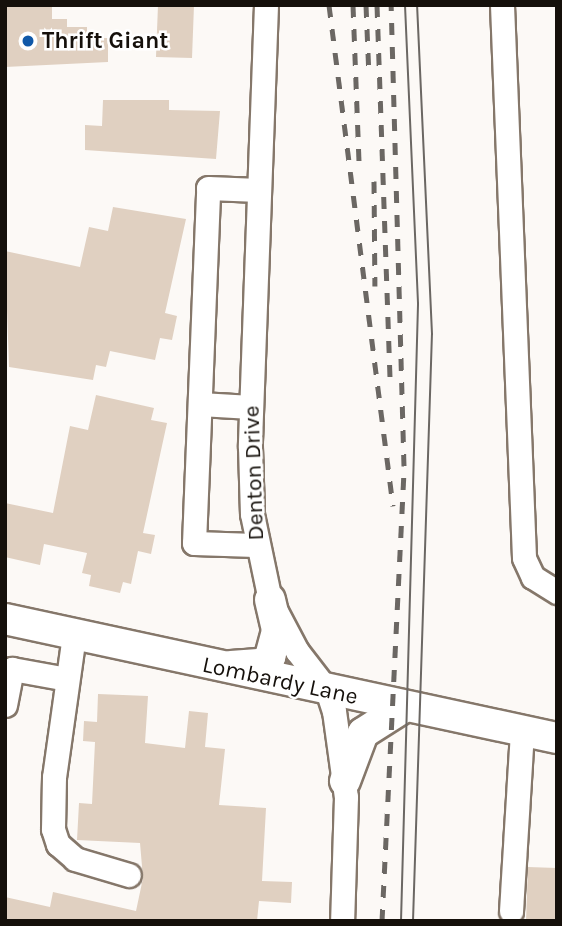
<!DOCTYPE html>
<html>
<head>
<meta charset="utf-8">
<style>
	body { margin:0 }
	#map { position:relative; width:562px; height:926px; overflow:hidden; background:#fcf9f6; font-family:Karla,sans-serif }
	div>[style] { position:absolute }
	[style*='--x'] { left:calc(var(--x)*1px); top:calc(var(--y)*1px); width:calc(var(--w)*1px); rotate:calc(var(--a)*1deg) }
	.building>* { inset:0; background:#e0d0c1 }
	.roads { filter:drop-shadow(2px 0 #85776a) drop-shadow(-2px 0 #85776a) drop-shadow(0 2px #85776a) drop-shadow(0 -2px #85776a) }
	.minor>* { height:23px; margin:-11.5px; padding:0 11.5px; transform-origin:11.5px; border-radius:11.5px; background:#fff }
	.major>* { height:30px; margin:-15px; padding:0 15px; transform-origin:15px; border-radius:15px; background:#fff }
	.tram>* { height:2px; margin:-1px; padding:0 1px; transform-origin:1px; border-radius:1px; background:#6b6763 }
	.rail>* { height:5px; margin-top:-2.5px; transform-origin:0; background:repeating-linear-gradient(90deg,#6b6763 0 12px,transparent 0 24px) }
	.dots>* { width:19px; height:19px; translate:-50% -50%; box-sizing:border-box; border:4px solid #fff; border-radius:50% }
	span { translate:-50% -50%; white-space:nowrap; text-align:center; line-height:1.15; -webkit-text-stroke:5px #fff; paint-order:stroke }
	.poi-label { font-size:23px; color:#15100b; font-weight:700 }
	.left { translate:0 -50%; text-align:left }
	.street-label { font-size:23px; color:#15100b }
	.frame { position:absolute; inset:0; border:7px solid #15100b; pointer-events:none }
</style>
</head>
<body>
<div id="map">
	<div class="building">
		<div style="clip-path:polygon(5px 5px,52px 5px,52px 19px,67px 19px,67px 27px,87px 27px,87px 38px,108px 38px,108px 62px,5px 67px)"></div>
		<div style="clip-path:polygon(158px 5px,194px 5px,192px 58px,156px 57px)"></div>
		<div style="clip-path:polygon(103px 100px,169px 100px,169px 110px,220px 111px,216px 159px,85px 150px,85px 125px,102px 126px)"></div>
		<div style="clip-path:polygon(113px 207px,186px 219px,165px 313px,177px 316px,172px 340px,160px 338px,155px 360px,110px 351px,106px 367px,96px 365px,93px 380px,9px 367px,5px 251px,80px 267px,89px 227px,108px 231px)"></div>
		<div style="clip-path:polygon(96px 395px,154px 408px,151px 420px,167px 423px,143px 533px,155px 535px,151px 554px,138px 551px,131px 584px,123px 582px,120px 593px,89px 586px,91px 575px,82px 573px,87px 553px,44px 544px,40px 565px,5px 557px,5px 503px,53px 513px,70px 426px,88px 430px)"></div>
		<div style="clip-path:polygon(98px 694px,148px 696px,145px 743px,185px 748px,189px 711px,208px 713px,205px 747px,225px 749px,219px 805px,266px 808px,262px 881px,292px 882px,291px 903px,259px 901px,257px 921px,5px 921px,5px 897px,50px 907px,53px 892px,136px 911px,143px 878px,140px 843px,77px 840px,79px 803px,92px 804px,95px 742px,83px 741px,84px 721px,97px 722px)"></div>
		<div style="clip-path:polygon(528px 867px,557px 868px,557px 921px,526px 921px)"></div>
	</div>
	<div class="roads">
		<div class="minor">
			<div style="--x:266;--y:5;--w:442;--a:92.1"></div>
			<div style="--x:250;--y:447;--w:67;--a:88.3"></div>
			<div style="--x:252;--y:514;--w:88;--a:78.2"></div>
			<div style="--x:270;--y:600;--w:58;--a:62.1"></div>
			<div style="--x:297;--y:651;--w:49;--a:52.4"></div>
			<div style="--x:327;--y:690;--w:22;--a:72"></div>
			<div style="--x:334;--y:711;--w:87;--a:82.1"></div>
			<div style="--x:346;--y:797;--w:124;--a:91.8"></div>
			<div style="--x:502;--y:5;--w:553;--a:87.72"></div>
			<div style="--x:524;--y:558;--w:21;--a:65"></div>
			<div style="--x:533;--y:577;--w:28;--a:32"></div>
			<div style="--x:200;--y:404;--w:51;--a:3.4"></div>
			<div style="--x:255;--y:545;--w:61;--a:-178.1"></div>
			<div style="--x:194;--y:543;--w:355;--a:-87.7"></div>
			<div style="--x:208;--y:188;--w:51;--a:2.2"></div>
			<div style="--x:74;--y:635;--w:143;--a:98"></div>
			<div style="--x:54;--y:777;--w:52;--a:91.1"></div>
			<div style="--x:53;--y:829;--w:16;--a:72"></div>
			<div style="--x:58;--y:844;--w:23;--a:41"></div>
			<div style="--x:75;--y:859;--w:56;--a:16.5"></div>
			<div style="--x:5;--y:705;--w:37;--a:-79"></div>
			<div style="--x:12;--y:669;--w:56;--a:10.3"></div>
			<div style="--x:511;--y:911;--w:180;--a:-86.5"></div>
		</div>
		<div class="major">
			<div style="--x:5;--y:619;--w:565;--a:12.17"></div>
			<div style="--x:231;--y:666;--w:31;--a:-4"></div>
			<div style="--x:262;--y:664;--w:11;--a:-41"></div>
			<div style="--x:270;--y:657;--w:28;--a:-75"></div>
			<div style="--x:277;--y:630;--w:31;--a:-103"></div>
			<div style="--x:345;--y:781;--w:51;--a:-69.4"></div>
			<div style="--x:363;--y:733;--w:49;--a:-32.4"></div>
		</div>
	</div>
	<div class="tram">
		<div style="--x:401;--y:921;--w:618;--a:-88.42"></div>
		<div style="--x:418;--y:303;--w:298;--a:-92.5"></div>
		<div style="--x:413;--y:921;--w:587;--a:-88.15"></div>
		<div style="--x:432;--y:334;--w:329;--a:-92.6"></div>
	</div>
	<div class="rail">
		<div style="--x:329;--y:5;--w:505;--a:82.72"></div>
		<div style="--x:353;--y:5;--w:158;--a:87.8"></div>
		<div style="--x:366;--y:5;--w:71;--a:87.6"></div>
		<div style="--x:377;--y:5;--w:378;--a:88"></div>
		<div style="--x:374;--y:181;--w:105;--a:89.5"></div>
		<div style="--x:382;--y:921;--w:456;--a:-87.2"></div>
		<div style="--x:404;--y:466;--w:461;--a:-91.6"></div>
	</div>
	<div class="dots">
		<div style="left:28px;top:41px;background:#1058a8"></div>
	</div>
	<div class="poi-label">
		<span class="left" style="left:42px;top:41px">Thrift Giant</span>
	</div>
	<div class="street-label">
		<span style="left:254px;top:473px;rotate:-92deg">Denton Drive</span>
		<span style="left:280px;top:681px;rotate:12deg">Lombardy Lane</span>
	</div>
	<div class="frame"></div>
</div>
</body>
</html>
